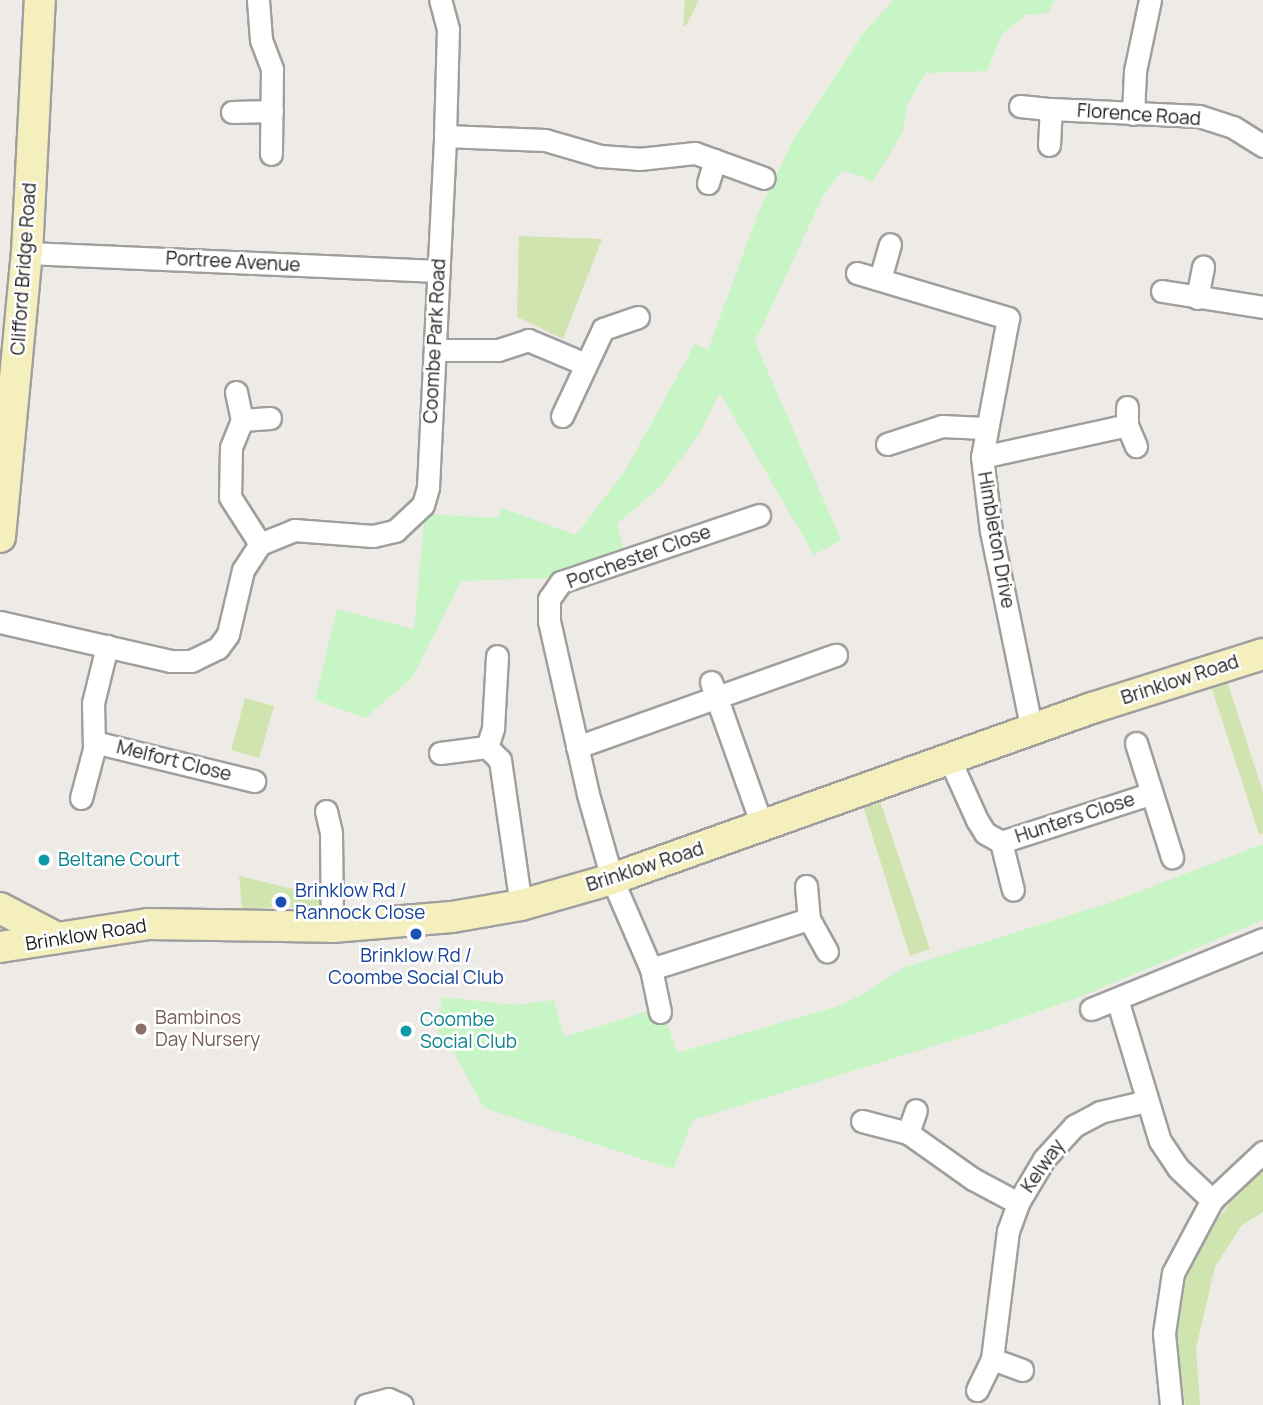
<!DOCTYPE html>
<html>
<head>
<meta charset="utf-8">
<style>
	body { margin:0 }
	#map { position:relative; width:1263px; height:1405px; overflow:hidden; background:#eeeae5; font-family:Manrope,sans-serif }
	div>[style] { position:absolute }
	[style*='--x'] { left:calc(var(--x)*1px); top:calc(var(--y)*1px); width:calc(var(--w)*1px); rotate:calc(var(--a)*1deg) }
	.grass>* { inset:0; background:#d0e4af }
	.park>* { inset:0; background:#c8f5c5 }
	.roads { filter:drop-shadow(2px 0 #9f9f9f) drop-shadow(-2px 0 #9f9f9f) drop-shadow(0 2px #9f9f9f) drop-shadow(0 -2px #9f9f9f) }
	.street>* { height:21px; margin:-10.5px; padding:0 10.5px; transform-origin:10.5px; border-radius:10.5px; background:#fff }
	.secondary>* { height:30px; margin:-15px; padding:0 15px; transform-origin:15px; border-radius:15px; background:#f4efbd }
	.dots>* { width:19px; height:19px; translate:-50% -50%; box-sizing:border-box; border:4px solid #fff; border-radius:50% }
	span { translate:-50% -50%; white-space:nowrap; text-align:center; line-height:1.15; -webkit-text-stroke:5px #fff; paint-order:stroke }
	.street-label { font-size:19px; color:#1e1e1e }
	.culture-label { font-size:19px; color:#0d838f }
	.left { translate:0 -50%; text-align:left }
	.transit-label { font-size:19px; color:#164399 }
	.education-label { font-size:19px; color:#785e54 }
</style>
</head>
<body>
<div id="map">
	<div class="grass">
		<div style="clip-path:polygon(685px 0,699px 0,686px 26px,683px 26px)"></div>
		<div style="clip-path:polygon(519px 236px,602px 239px,563px 339px,517px 317px)"></div>
		<div style="clip-path:polygon(1227px 681px,1263px 792px,1263px 834px,1259px 834px,1211px 686px)"></div>
		<div style="clip-path:polygon(245px 698px,274px 706px,259px 758px,231px 750px)"></div>
		<div style="clip-path:polygon(880px 801px,930px 949px,910px 956px,863px 806px)"></div>
		<div style="clip-path:polygon(239px 876px,322px 896px,323px 907px,242px 908px)"></div>
		<div style="clip-path:polygon(1263px 1167px,1263px 1212px,1241px 1226px,1215px 1267px,1196px 1348px,1200px 1405px,1185px 1405px,1175px 1337px,1183px 1287px,1201px 1242px,1234px 1197px)"></div>
	</div>
	<div class="park">
		<div style="clip-path:polygon(894px 0,1055px 0,1048px 13px,1025px 15px,1002px 34px,987px 71px,926px 73px,907px 105px,903px 132px,873px 181px,842px 170px,822px 198px,755px 342px,841px 540px,814px 555px,720px 393px,700px 433px,661px 486px,617px 524px,625px 554px,547px 578px,461px 581px,412px 678px,365px 718px,315px 700px,337px 609px,414px 629px,425px 514px,498px 518px,502px 508px,576px 535px,625px 471px,695px 344px,708px 350px,757px 216px,792px 142px,864px 32px)"></div>
		<div style="clip-path:polygon(1263px 844px,1263px 920px,1082px 996px,989px 1029px,693px 1120px,673px 1169px,484px 1108px,451px 1047px,436px 1042px,442px 997px,514px 1005px,554px 1000px,564px 1037px,662px 1007px,677px 1053px,835px 1007px,864px 994px,903px 968px,1109px 903px)"></div>
	</div>
	<div class="roads">
		<div class="street">
			<div style="--x:258;--y:0;--w:40;--a:85.7"></div>
			<div style="--x:261;--y:40;--w:31;--a:69"></div>
			<div style="--x:272;--y:69;--w:85;--a:90.7"></div>
			<div style="--x:1020;--y:106;--w:31;--a:6"></div>
			<div style="--x:232;--y:112;--w:40;--a:-1.4"></div>
			<div style="--x:1133;--y:114;--w:43;--a:-87.3"></div>
			<div style="--x:1135;--y:71;--w:73;--a:-78.1"></div>
			<div style="--x:445;--y:136;--w:100;--a:2.3"></div>
			<div style="--x:545;--y:140;--w:57;--a:16.2"></div>
			<div style="--x:600;--y:156;--w:39;--a:4"></div>
			<div style="--x:639;--y:159;--w:56;--a:-6.1"></div>
			<div style="--x:695;--y:153;--w:73;--a:19.9"></div>
			<div style="--x:1049;--y:145;--w:36;--a:-87"></div>
			<div style="--x:1051;--y:109;--w:148;--a:2.7"></div>
			<div style="--x:1199;--y:116;--w:36;--a:18"></div>
			<div style="--x:1233;--y:127;--w:36;--a:32"></div>
			<div style="--x:708;--y:183;--w:24;--a:-73"></div>
			<div style="--x:27;--y:253;--w:412;--a:2.5"></div>
			<div style="--x:857;--y:273;--w:158;--a:16.6"></div>
			<div style="--x:1008;--y:318;--w:141;--a:100.6"></div>
			<div style="--x:982;--y:457;--w:75;--a:83.1"></div>
			<div style="--x:991;--y:531;--w:203;--a:78.4"></div>
			<div style="--x:880;--y:279;--w:36;--a:-74"></div>
			<div style="--x:1162;--y:291;--w:102;--a:9"></div>
			<div style="--x:1197;--y:298;--w:32;--a:-79"></div>
			<div style="--x:435;--y:350;--w:63;--a:0"></div>
			<div style="--x:498;--y:350;--w:32;--a:-18"></div>
			<div style="--x:528;--y:340;--w:62;--a:22.8"></div>
			<div style="--x:236;--y:392;--w:29;--a:78"></div>
			<div style="--x:242;--y:420;--w:29;--a:112"></div>
			<div style="--x:231;--y:447;--w:50;--a:91.1"></div>
			<div style="--x:230;--y:497;--w:56;--a:57.4"></div>
			<div style="--x:1127;--y:407;--w:18;--a:90"></div>
			<div style="--x:1127;--y:425;--w:23;--a:67"></div>
			<div style="--x:562;--y:416;--w:96;--a:-64.8"></div>
			<div style="--x:603;--y:329;--w:37;--a:-19"></div>
			<div style="--x:242;--y:420;--w:28;--a:-4"></div>
			<div style="--x:887;--y:444;--w:58;--a:-18.1"></div>
			<div style="--x:942;--y:426;--w:42;--a:2.7"></div>
			<div style="--x:982;--y:457;--w:148;--a:-12.4"></div>
			<div style="--x:0;--y:622;--w:174;--a:12.9"></div>
			<div style="--x:170;--y:661;--w:21;--a:0"></div>
			<div style="--x:191;--y:661;--w:30;--a:-26"></div>
			<div style="--x:218;--y:648;--w:17;--a:-54"></div>
			<div style="--x:228;--y:634;--w:66;--a:-76.8"></div>
			<div style="--x:243;--y:570;--w:31;--a:-57"></div>
			<div style="--x:260;--y:544;--w:37;--a:-22"></div>
			<div style="--x:294;--y:530;--w:79;--a:4.3"></div>
			<div style="--x:373;--y:536;--w:23;--a:-13"></div>
			<div style="--x:395;--y:531;--w:38;--a:-43"></div>
			<div style="--x:423;--y:505;--w:19;--a:-74"></div>
			<div style="--x:428;--y:487;--w:351;--a:-87.2"></div>
			<div style="--x:445;--y:136;--w:107;--a:-88.4"></div>
			<div style="--x:448;--y:29;--w:30;--a:-105"></div>
			<div style="--x:711;--y:682;--w:155;--a:70.4"></div>
			<div style="--x:94;--y:742;--w:165;--a:13.7"></div>
			<div style="--x:1136;--y:743;--w:120;--a:72.5"></div>
			<div style="--x:487;--y:747;--w:20;--a:-72"></div>
			<div style="--x:493;--y:728;--w:72;--a:-86.8"></div>
			<div style="--x:577;--y:747;--w:275;--a:-19.6"></div>
			<div style="--x:440;--y:753;--w:47;--a:-7.3"></div>
			<div style="--x:487;--y:747;--w:18;--a:45"></div>
			<div style="--x:500;--y:760;--w:147;--a:81.8"></div>
			<div style="--x:949;--y:758;--w:68;--a:65.7"></div>
			<div style="--x:977;--y:820;--w:15;--a:58"></div>
			<div style="--x:985;--y:833;--w:18;--a:29"></div>
			<div style="--x:1001;--y:842;--w:49;--a:76"></div>
			<div style="--x:81;--y:798;--w:51;--a:-75.1"></div>
			<div style="--x:94;--y:749;--w:46;--a:-91.2"></div>
			<div style="--x:93;--y:703;--w:59;--a:-76.2"></div>
			<div style="--x:326;--y:811;--w:23;--a:77"></div>
			<div style="--x:331;--y:833;--w:94;--a:89.4"></div>
			<div style="--x:1001;--y:842;--w:157;--a:-17.9"></div>
			<div style="--x:806;--y:886;--w:33;--a:85"></div>
			<div style="--x:809;--y:919;--w:37;--a:61"></div>
			<div style="--x:651;--y:969;--w:166;--a:-17.6"></div>
			<div style="--x:1117;--y:999;--w:148;--a:73.2"></div>
			<div style="--x:1160;--y:1141;--w:32;--a:56"></div>
			<div style="--x:1178;--y:1168;--w:47;--a:43.3"></div>
			<div style="--x:1091;--y:1009;--w:186;--a:-22.1"></div>
			<div style="--x:660;--y:1012;--w:44;--a:-101.8"></div>
			<div style="--x:651;--y:969;--w:98;--a:-113.4"></div>
			<div style="--x:612;--y:879;--w:88;--a:-105.8"></div>
			<div style="--x:588;--y:794;--w:177;--a:-102.7"></div>
			<div style="--x:549;--y:621;--w:22;--a:-90"></div>
			<div style="--x:549;--y:599;--w:21;--a:-55"></div>
			<div style="--x:561;--y:582;--w:209;--a:-18.7"></div>
			<div style="--x:862;--y:1121;--w:48;--a:14.6"></div>
			<div style="--x:908;--y:1133;--w:80;--a:35.3"></div>
			<div style="--x:973;--y:1179;--w:51;--a:28.1"></div>
			<div style="--x:908;--y:1133;--w:24;--a:-71"></div>
			<div style="--x:992;--y:1359;--w:32;--a:20"></div>
			<div style="--x:977;--y:1390;--w:34;--a:-64"></div>
			<div style="--x:992;--y:1359;--w:129;--a:-82.9"></div>
			<div style="--x:1008;--y:1231;--w:30;--a:-70"></div>
			<div style="--x:1018;--y:1203;--w:51;--a:-59.4"></div>
			<div style="--x:1044;--y:1159;--w:45;--a:-47.7"></div>
			<div style="--x:1074;--y:1126;--w:30;--a:-28"></div>
			<div style="--x:1100;--y:1112;--w:48;--a:-13.2"></div>
			<div style="--x:366;--y:1405;--w:23;--a:-15"></div>
			<div style="--x:388;--y:1399;--w:15;--a:23"></div>
			<div style="--x:1171;--y:1405;--w:72;--a:-95.6"></div>
			<div style="--x:1164;--y:1333;--w:61;--a:-81.5"></div>
			<div style="--x:1173;--y:1273;--w:83;--a:-61.9"></div>
			<div style="--x:1212;--y:1200;--w:70;--a:-43.3"></div>
		</div>
		<div class="secondary">
			<div style="--x:0;--y:537;--w:285;--a:-84.6"></div>
			<div style="--x:27;--y:253;--w:253;--a:-87.1"></div>
			<div style="--x:0;--y:908;--w:64;--a:27.8"></div>
			<div style="--x:0;--y:947;--w:151;--a:-8.8"></div>
			<div style="--x:149;--y:924;--w:183;--a:0.9"></div>
			<div style="--x:332;--y:927;--w:120;--a:-4.8"></div>
			<div style="--x:452;--y:917;--w:70;--a:-9.9"></div>
			<div style="--x:521;--y:905;--w:95;--a:-15.9"></div>
			<div style="--x:612;--y:879;--w:510;--a:-19.61"></div>
			<div style="--x:1092;--y:708;--w:179;--a:-17.5"></div>
		</div>
	</div>
	<div class="dots">
		<div style="left:44px;top:860px;background:#0f9aa8"></div>
		<div style="left:281px;top:902px;background:#1a4fb4"></div>
		<div style="left:416px;top:934px;background:#1a4fb4"></div>
		<div style="left:141px;top:1029px;background:#8d6e63"></div>
		<div style="left:406px;top:1031px;background:#0f9aa8"></div>
	</div>
	<div class="street-label">
		<span style="left:1139px;top:115px;rotate:4deg">Florence Road</span>
		<span style="left:233px;top:262px;rotate:3deg">Portree Avenue</span>
		<span style="left:24px;top:269px;rotate:-86deg">Clifford Bridge Road</span>
		<span style="left:435px;top:341px;rotate:-87deg">Coombe Park Road</span>
		<span style="left:996px;top:540px;rotate:80deg">Himbleton Drive</span>
		<span style="left:639px;top:557px;rotate:-20deg">Porchester Close</span>
		<span style="left:1180px;top:680px;rotate:-18deg">Brinklow Road</span>
		<span style="left:174px;top:761px;rotate:14deg">Melfort Close</span>
		<span style="left:1075px;top:818px;rotate:-18deg">Hunters Close</span>
		<span style="left:645px;top:867px;rotate:-18deg">Brinklow Road</span>
		<span style="left:86px;top:935px;rotate:-9deg">Brinklow Road</span>
		<span style="left:1043px;top:1166px;rotate:-55deg">Kelway</span>
	</div>
	<div class="culture-label">
		<span class="left" style="left:58px;top:860px">Beltane Court</span>
		<span class="left" style="left:420px;top:1031px">Coombe<br>Social Club</span>
	</div>
	<div class="transit-label">
		<span class="left" style="left:295px;top:902px">Brinklow Rd /<br>Rannock Close</span>
		<span style="left:416px;top:967px">Brinklow Rd /<br>Coombe Social Club</span>
	</div>
	<div class="education-label">
		<span class="left" style="left:155px;top:1029px">Bambinos<br>Day Nursery</span>
	</div>
</div>
</body>
</html>
